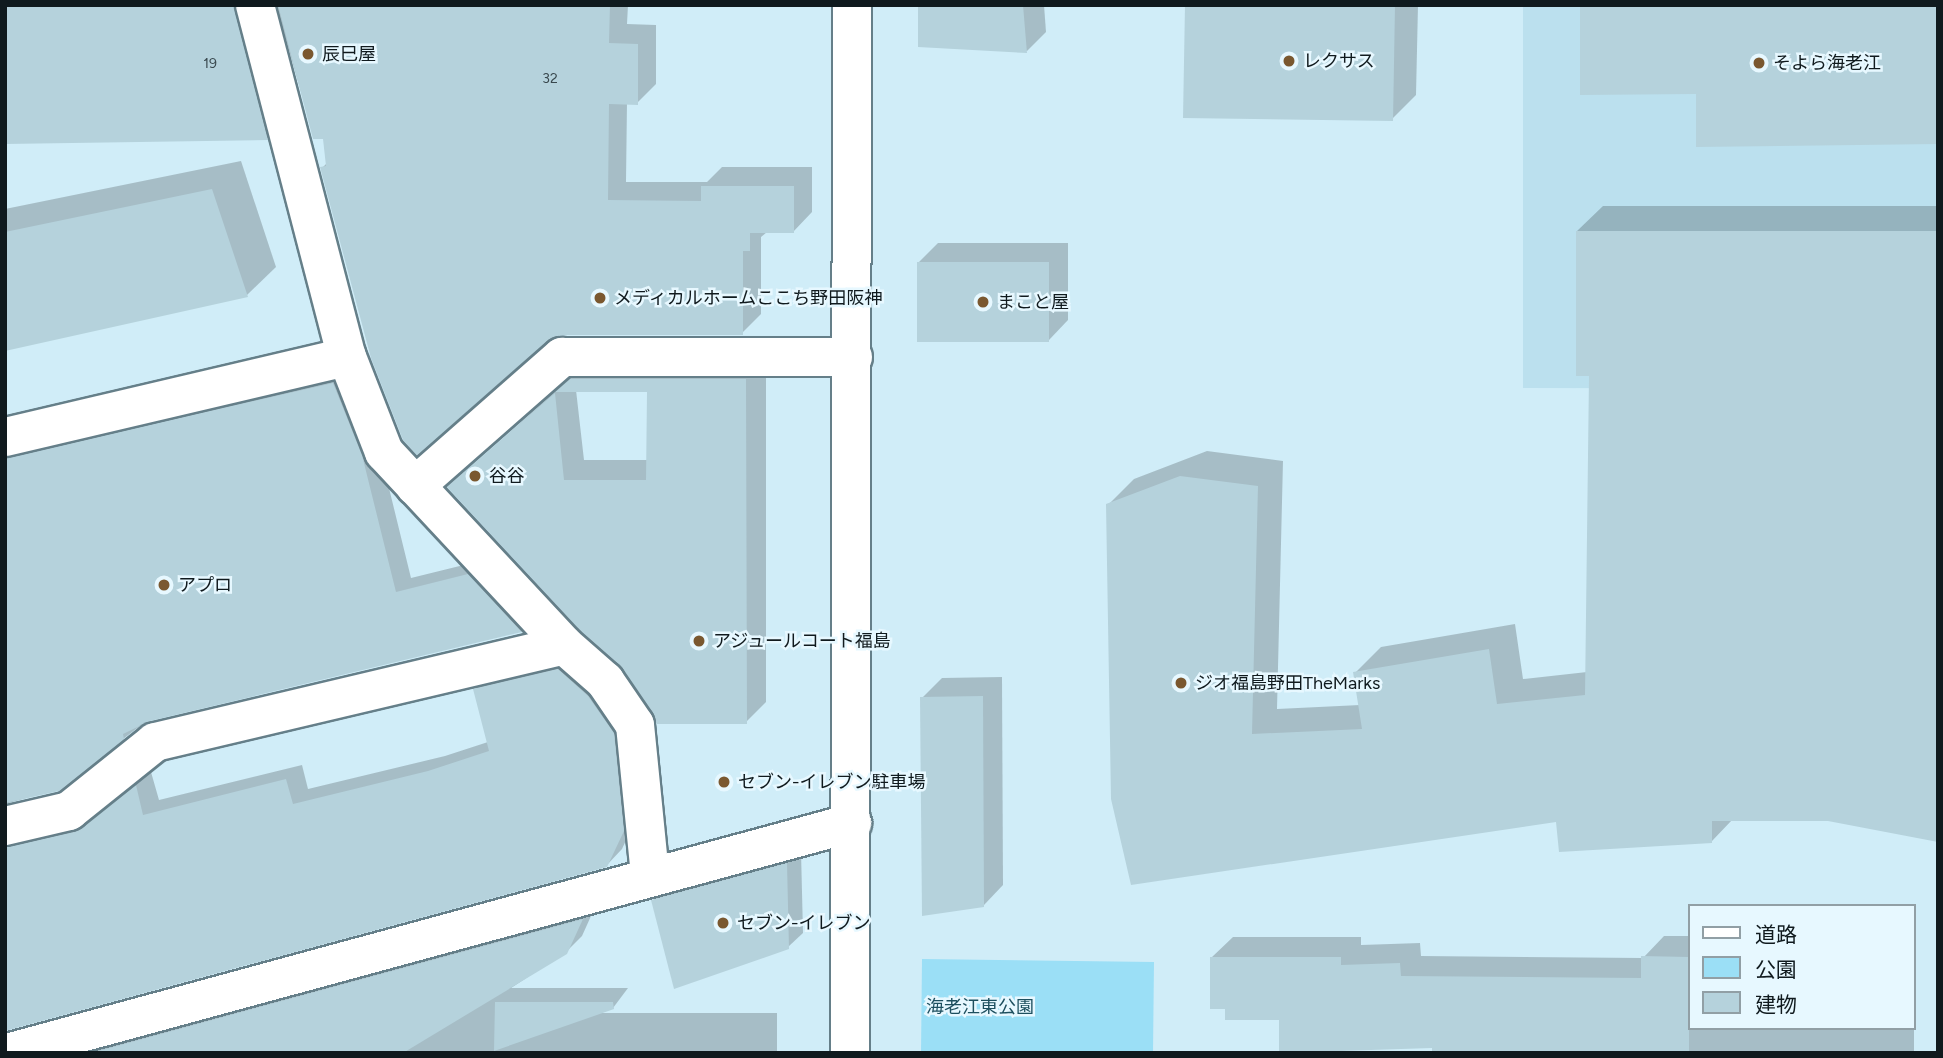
<!DOCTYPE html>
<html>
<head>
<meta charset="utf-8">
<style>
	body { margin:0 }
	#map { position:relative; width:1943px; height:1058px; overflow:hidden; background:#d0edf8; font-family:Figtree,"Noto Sans JP",sans-serif }
	div>[style] { position:absolute }
	[style*='--x'] { left:calc(var(--x)*1px); top:calc(var(--y)*1px); width:calc(var(--w)*1px); rotate:calc(var(--a)*1deg) }
	.built>* { inset:0; background:#bbe0ee }
	.green>* { inset:0; background:#9bdff6 }
	.shadow>* { inset:0; background:#0003 }
	.building>* { inset:0; background:#b5d2dc }
	.roads { filter:drop-shadow(2px 0 #657f89) drop-shadow(-2px 0 #657f89) drop-shadow(0 2px #657f89) drop-shadow(0 -2px #657f89) }
	.minor>* { height:38px; margin:-19px; padding:0 19px; transform-origin:19px; border-radius:19px; background:#fff }
	.dots>* { width:19px; height:19px; translate:-50% -50%; box-sizing:border-box; border:4px solid #e7f8ff; border-radius:50% }
	span { translate:-50% -50%; white-space:nowrap; text-align:center; line-height:1.15; -webkit-text-stroke:5px #e7f8ff; paint-order:stroke }
	.number-label { font-size:14px; color:#39484e }
	.number-label span { -webkit-text-stroke-width:0 }
	.poi-label { font-size:18px; color:#101a1e }
	.left { translate:0 -50%; text-align:left }
	.park-label { font-size:18px; color:#1d4f5f }
	.frame { position:absolute; inset:0; border:7px solid #101a1e; pointer-events:none }
	.legend { position:absolute; left:1688px; top:904px; width:228px; height:126px; box-sizing:border-box; background:#e7f8ff; border:2px solid #919fa5; margin:0; padding:9px 12px; list-style:none; font-size:21px; color:#101a1e }
	.legend li { display:flex; align-items:center; gap:14px; height:35px }
	.legend b { width:35px; border:2px solid #919fa5 }
</style>
</head>
<body>
<div id="map">
	<div class="built">
		<div style="clip-path:polygon(1523px 5px,1938px 5px,1938px 389px,1523px 388px)"></div>
	</div>
	<div class="green">
		<div style="clip-path:polygon(922px 959px,1154px 962px,1153px 1053px,921px 1053px)"></div>
	</div>
	<div class="shadow">
		<div style="clip-path:polygon(5px 5px,258px 5px,286px 119px,267px 138px)"></div>
		<div style="clip-path:polygon(276px 5px,628px 5px,627px 24px,656px 25px,656px 84px,637px 103px,627px 103px,626px 182px,707px 182px,722px 167px,812px 167px,812px 212px,793px 232px,767px 232px,761px 237px,761px 314px,742px 333px,322px 168px,327px 163px,324px 137px,314px 137px)"></div>
		<div style="clip-path:polygon(919px 5px,1044px 5px,1046px 32px,1027px 51px)"></div>
		<div style="clip-path:polygon(1187px 5px,1418px 5px,1416px 95px,1392px 119px)"></div>
		<div style="clip-path:polygon(241px 161px,276px 267px,247px 295px,5px 350px,5px 209px)"></div>
		<div style="clip-path:polygon(1603px 206px,1938px 206px,1938px 840px,1828px 819px,1733px 819px,1712px 841px,1557px 820px,1133px 883px,1108px 505px,1134px 479px,1207px 451px,1283px 461px,1277px 709px,1360px 705px,1355px 673px,1381px 647px,1515px 624px,1523px 679px,1587px 672px,1591px 375px,1577px 231px)"></div>
		<div style="clip-path:polygon(938px 243px,1068px 243px,1068px 320px,1049px 340px,919px 262px)"></div>
		<div style="clip-path:polygon(evenodd,592px 359px,766px 359px,766px 702px,746px 722px,621px 664px,449px 487px,592px 359px,576px 390px,649px 390px,648px 460px,584px 460px,576px 390px)"></div>
		<div style="clip-path:polygon(349px 368px,377px 439px,411px 578px,484px 560px,537px 616px,521px 631px,149px 719px,58px 789px,5px 804px,5px 443px)"></div>
		<div style="clip-path:polygon(574px 654px,604px 680px,638px 814px,622px 849px,606px 866px,5px 1029px,5px 826px,92px 817px,151px 772px,159px 800px,302px 765px,308px 789px,445px 756px,488px 742px,475px 690px,491px 674px)"></div>
		<div style="clip-path:polygon(1002px 677px,1003px 885px,984px 905px,922px 698px,942px 678px)"></div>
		<div style="clip-path:polygon(801px 851px,803px 933px,788px 947px,653px 901px,667px 887px)"></div>
		<div style="clip-path:polygon(596px 905px,582px 936px,566px 952px,511px 988px,628px 988px,613px 1008px,599px 1013px,777px 1013px,777px 1053px,53px 1053px)"></div>
		<div style="clip-path:polygon(1664px 936px,1689px 936px,1689px 1028px,1913px 1028px,1914px 959px,1914px 1053px,1434px 1053px,1434px 1046px,1281px 1053px,1281px 1018px,1227px 1008px,1212px 957px,1233px 937px,1361px 937px,1361px 945px,1420px 943px,1421px 956px,1643px 958px)"></div>
	</div>
	<div class="building">
		<div style="clip-path:polygon(5px 5px,234px 5px,268px 140px,5px 144px)"></div>
		<div style="clip-path:polygon(278px 5px,610px 5px,609px 43px,638px 44px,638px 105px,609px 104px,608px 200px,701px 201px,701px 186px,794px 186px,794px 233px,750px 233px,750px 251px,743px 251px,743px 335px,561px 335px,548px 341px,417px 455px,403px 440px,371px 358px,320px 167px,326px 166px,323px 139px,313px 139px)"></div>
		<div style="clip-path:polygon(918px 5px,1023px 5px,1027px 53px,918px 47px)"></div>
		<div style="clip-path:polygon(1185px 5px,1395px 5px,1393px 121px,1183px 118px)"></div>
		<div style="clip-path:polygon(1580px 5px,1938px 5px,1938px 144px,1696px 147px,1696px 94px,1580px 95px)"></div>
		<div style="clip-path:polygon(212px 189px,248px 297px,5px 351px,5px 232px)"></div>
		<div style="clip-path:polygon(1576px 231px,1938px 231px,1938px 842px,1828px 821px,1712px 821px,1712px 843px,1559px 852px,1556px 822px,1131px 885px,1111px 799px,1106px 504px,1180px 476px,1258px 486px,1252px 734px,1362px 729px,1353px 672px,1489px 649px,1497px 704px,1585px 695px,1589px 376px,1576px 376px)"></div>
		<div style="clip-path:polygon(917px 262px,1049px 262px,1049px 342px,917px 342px)"></div>
		<div style="clip-path:polygon(570px 379px,746px 379px,747px 724px,657px 724px,620px 665px,579px 629px,447px 487px,555px 393px,564px 480px,646px 480px,647px 392px,555px 392px)"></div>
		<div style="clip-path:polygon(333px 383px,362px 455px,396px 592px,468px 574px,522px 632px,150px 721px,123px 734px,124px 739px,59px 791px,5px 803px,5px 458px)"></div>
		<div style="clip-path:polygon(558px 669px,588px 696px,614px 733px,624px 831px,607px 867px,5px 1031px,5px 847px,75px 832px,136px 785px,143px 815px,286px 779px,293px 804px,428px 771px,489px 751px,473px 689px)"></div>
		<div style="clip-path:polygon(983px 696px,984px 907px,922px 916px,920px 697px)"></div>
		<div style="clip-path:polygon(787px 863px,789px 949px,674px 989px,651px 900px)"></div>
		<div style="clip-path:polygon(583px 919px,567px 954px,403px 1053px,91px 1053px)"></div>
		<div style="clip-path:polygon(1641px 956px,1689px 957px,1689px 1053px,1432px 1053px,1432px 1048px,1279px 1053px,1279px 1020px,1225px 1020px,1225px 1009px,1210px 1009px,1210px 957px,1341px 957px,1341px 965px,1400px 963px,1401px 976px,1641px 978px)"></div>
		<div style="clip-path:polygon(495px 1002px,613px 1002px,614px 1009px,494px 1051px)"></div>
	</div>
	<div class="roads">
		<div class="minor">
			<div style="--x:255;--y:5;--w:364;--a:75.4"></div>
			<div style="--x:347;--y:357;--w:102;--a:68.7"></div>
			<div style="--x:384;--y:452;--w:264;--a:47"></div>
			<div style="--x:564;--y:645;--w:55;--a:41.3"></div>
			<div style="--x:605;--y:681;--w:53;--a:55.7"></div>
			<div style="--x:635;--y:725;--w:152;--a:84.3"></div>
			<div style="--x:5;--y:437;--w:351;--a:-13.2"></div>
			<div style="--x:415;--y:486;--w:196;--a:-41.3"></div>
			<div style="--x:562;--y:357;--w:291;--a:0"></div>
			<div style="--x:5;--y:826;--w:66;--a:-13.2"></div>
			<div style="--x:69;--y:811;--w:110;--a:-38.7"></div>
			<div style="--x:155;--y:742;--w:420;--a:-13.3"></div>
			<div style="--x:7;--y:1053;--w:876;--a:-15.23"></div>
			<div style="--x:850;--y:1053;--w:1048;--a:-89.89"></div>
		</div>
	</div>
	<div class="dots">
		<div style="left:308px;top:54px;background:#7a5830"></div>
		<div style="left:1289px;top:61px;background:#7a5830"></div>
		<div style="left:1759px;top:63px;background:#7a5830"></div>
		<div style="left:600px;top:298px;background:#7a5830"></div>
		<div style="left:983px;top:302px;background:#7a5830"></div>
		<div style="left:475px;top:476px;background:#7a5830"></div>
		<div style="left:164px;top:585px;background:#7a5830"></div>
		<div style="left:699px;top:641px;background:#7a5830"></div>
		<div style="left:1181px;top:683px;background:#7a5830"></div>
		<div style="left:724px;top:782px;background:#7a5830"></div>
		<div style="left:723px;top:923px;background:#7a5830"></div>
	</div>
	<div class="number-label">
		<span style="left:210px;top:64px">19</span>
		<span style="left:550px;top:79px">32</span>
	</div>
	<div class="poi-label">
		<span class="left" style="left:322px;top:54px">辰巳屋</span>
		<span class="left" style="left:1303px;top:61px">レクサス</span>
		<span class="left" style="left:1773px;top:63px">そよら海老江</span>
		<span class="left" style="left:614px;top:298px">メディカルホームここち野田阪神</span>
		<span class="left" style="left:997px;top:302px">まこと屋</span>
		<span class="left" style="left:489px;top:476px">谷谷</span>
		<span class="left" style="left:178px;top:585px">アプロ</span>
		<span class="left" style="left:713px;top:641px">アジュールコート福島</span>
		<span class="left" style="left:1195px;top:683px">ジオ福島野田TheMarks</span>
		<span class="left" style="left:738px;top:782px">セブン-イレブン駐車場</span>
		<span class="left" style="left:737px;top:923px">セブン-イレブン</span>
	</div>
	<div class="park-label">
		<span style="left:980px;top:1007px">海老江東公園</span>
	</div>
	<div class="frame"></div>
	<ul class="legend">
	<li><b style="height:9px;background:#fff"></b>道路</li>
	<li><b style="height:19px;background:#9bdff6"></b>公園</li>
	<li><b style="height:19px;background:#b5d2dc"></b>建物</li>
	</ul>
</div>
</body>
</html>
